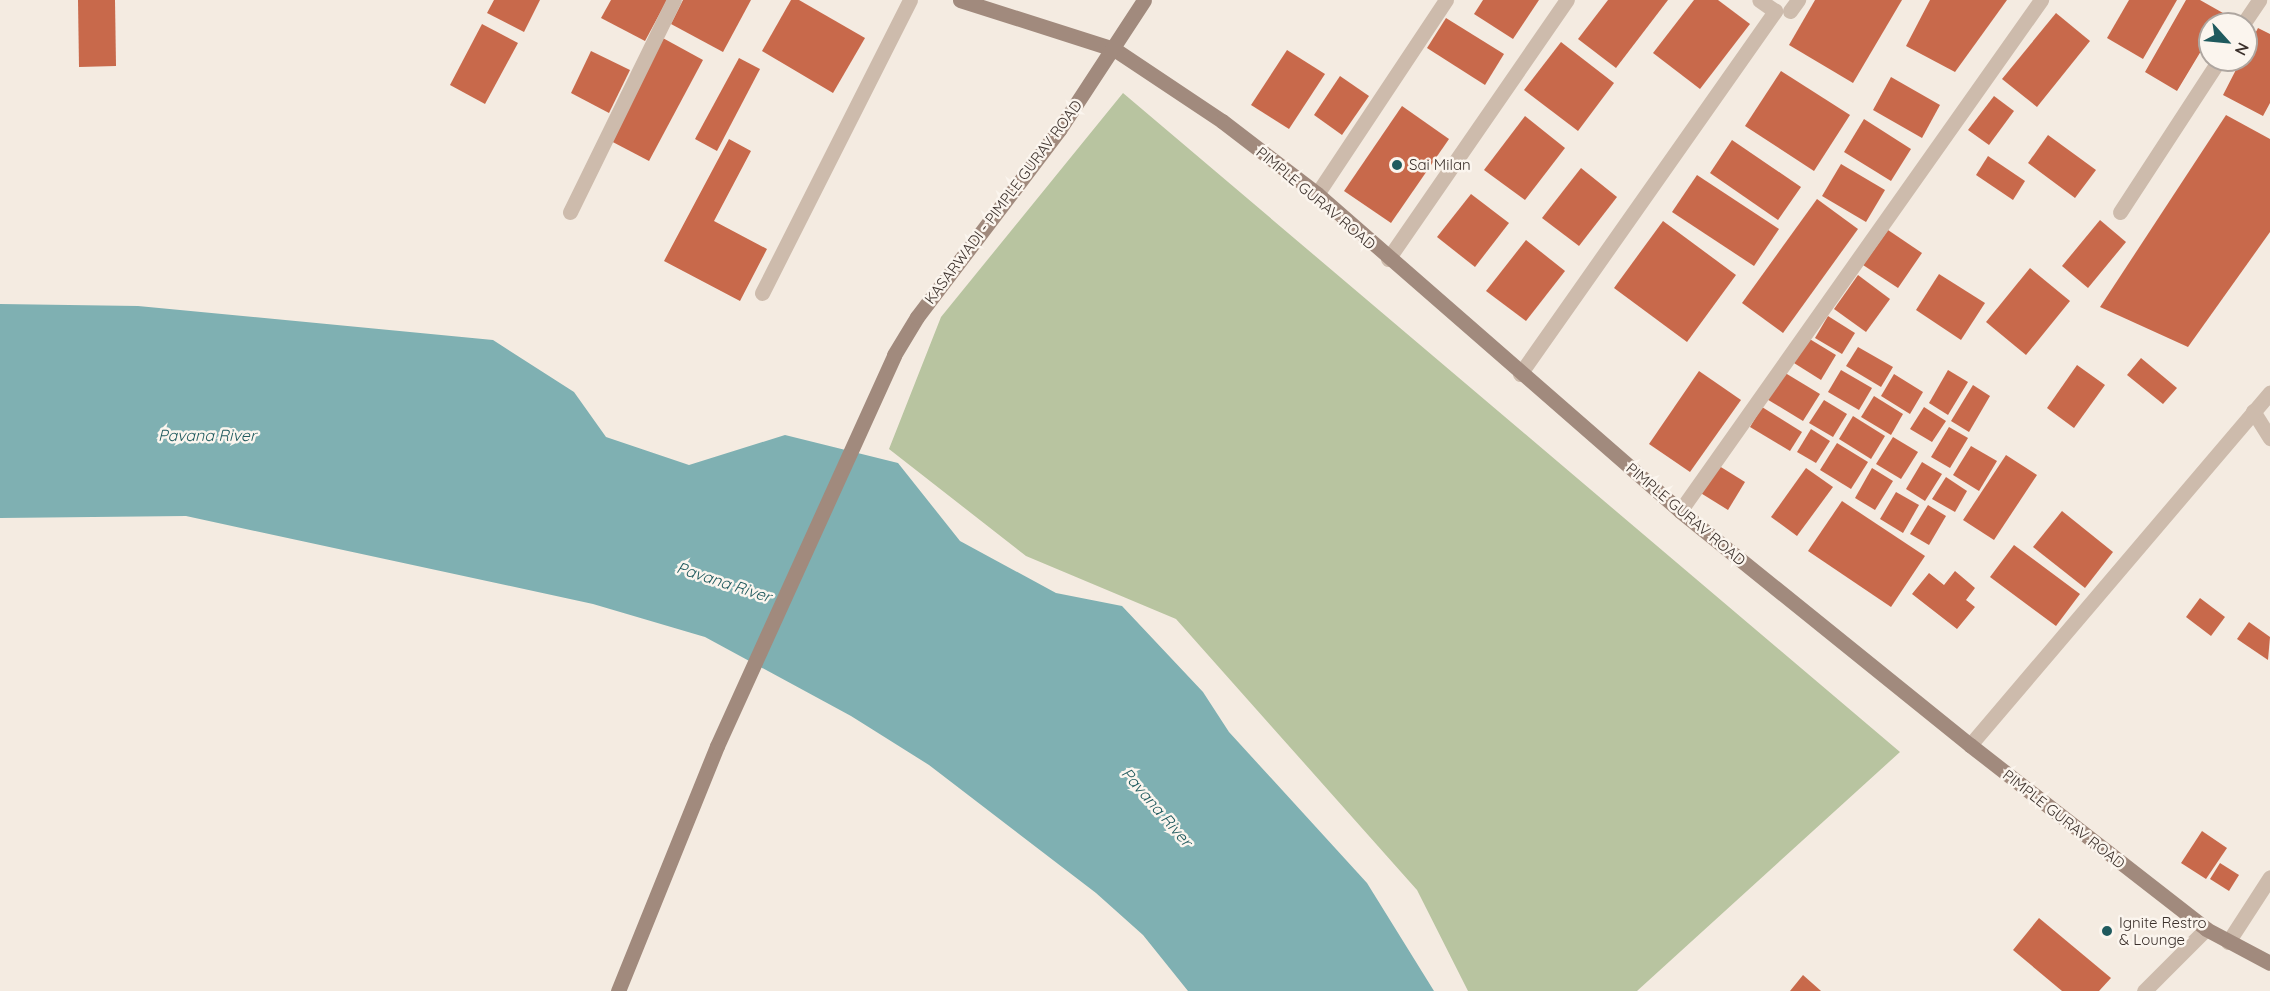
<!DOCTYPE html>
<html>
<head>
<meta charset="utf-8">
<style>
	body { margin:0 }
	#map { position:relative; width:2270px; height:991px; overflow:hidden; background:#f4ebe1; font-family:Quicksand,sans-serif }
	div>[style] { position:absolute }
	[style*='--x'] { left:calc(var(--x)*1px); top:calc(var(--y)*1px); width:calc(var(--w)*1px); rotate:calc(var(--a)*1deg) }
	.green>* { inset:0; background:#b8c4a0 }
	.water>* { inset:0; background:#7fb0b2 }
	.building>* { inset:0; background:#c8694b }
	.street>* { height:15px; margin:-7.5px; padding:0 7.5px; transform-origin:7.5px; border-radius:7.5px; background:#cdbbac }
	.secondary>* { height:15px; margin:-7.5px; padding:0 7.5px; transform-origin:7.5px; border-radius:7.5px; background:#a18a7d }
	.dots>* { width:16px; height:16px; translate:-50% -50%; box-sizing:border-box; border:3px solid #fbf5ee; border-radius:50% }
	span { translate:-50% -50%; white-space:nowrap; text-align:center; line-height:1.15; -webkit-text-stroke:5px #fbf5ee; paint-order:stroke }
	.poi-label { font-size:15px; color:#3b302b }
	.left { translate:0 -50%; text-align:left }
	.street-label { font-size:15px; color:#3b302b }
	.water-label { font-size:16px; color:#1f5a5e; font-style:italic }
	.north { position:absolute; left:2198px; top:12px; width:60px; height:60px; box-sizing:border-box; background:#fbf5ee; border:2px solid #aea6a0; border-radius:50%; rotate:117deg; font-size:16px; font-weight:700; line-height:24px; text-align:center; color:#3b302b }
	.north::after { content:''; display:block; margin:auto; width:21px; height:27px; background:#1f5a5e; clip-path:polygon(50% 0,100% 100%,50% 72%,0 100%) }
</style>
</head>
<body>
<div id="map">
	<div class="green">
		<div style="clip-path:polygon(1123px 93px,1900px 752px,1637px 991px,1468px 991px,1417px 890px,1176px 619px,1026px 556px,889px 449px,941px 317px)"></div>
	</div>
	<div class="water">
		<div style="clip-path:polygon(0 304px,138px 306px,493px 340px,574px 392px,606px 437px,689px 465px,785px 435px,898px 463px,960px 541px,1056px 593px,1122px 606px,1203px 692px,1229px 732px,1367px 883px,1434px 991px,1188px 991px,1143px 935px,1096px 893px,929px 765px,851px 716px,705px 637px,593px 604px,186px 516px,0 518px)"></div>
	</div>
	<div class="building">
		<div style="clip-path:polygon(78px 0,115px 0,116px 66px,79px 67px)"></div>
		<div style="clip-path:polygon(494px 0,540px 0,524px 32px,487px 13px)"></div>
		<div style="clip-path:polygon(611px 0,667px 0,645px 41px,601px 18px)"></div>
		<div style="clip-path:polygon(683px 0,751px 0,723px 52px,671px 24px)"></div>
		<div style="clip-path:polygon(791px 0,799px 0,865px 38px,833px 93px,762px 51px)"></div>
		<div style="clip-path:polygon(1483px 0,1539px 0,1513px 39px,1474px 14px)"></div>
		<div style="clip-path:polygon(1608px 0,1668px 0,1616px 68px,1578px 39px)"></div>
		<div style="clip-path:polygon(1694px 0,1718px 0,1750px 24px,1700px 89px,1653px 53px)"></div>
		<div style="clip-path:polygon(1815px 0,1902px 0,1853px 83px,1789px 45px)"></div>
		<div style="clip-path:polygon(1930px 0,2007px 0,1955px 72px,1906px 46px)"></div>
		<div style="clip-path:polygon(2129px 0,2177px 0,2143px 59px,2107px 38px)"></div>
		<div style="clip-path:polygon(2186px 0,2200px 0,2223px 13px,2217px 24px,2210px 24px,2210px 36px,2177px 91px,2145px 72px)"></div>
		<div style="clip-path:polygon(2056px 13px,2090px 41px,2037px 107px,2002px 79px)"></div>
		<div style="clip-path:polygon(1446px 18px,1504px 54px,1485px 85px,1427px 48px)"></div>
		<div style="clip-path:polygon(482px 24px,518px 43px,485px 104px,450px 85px)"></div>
		<div style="clip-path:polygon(2258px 28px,2270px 34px,2270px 103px,2263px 116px,2223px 95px,2241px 60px,2246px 60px,2246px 51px)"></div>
		<div style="clip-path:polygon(661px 37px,703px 60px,649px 161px,607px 139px)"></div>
		<div style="clip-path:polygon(1561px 42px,1614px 83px,1578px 131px,1524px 90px)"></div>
		<div style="clip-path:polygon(1287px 50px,1325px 74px,1289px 129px,1251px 105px)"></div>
		<div style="clip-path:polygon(591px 51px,630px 70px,609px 113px,571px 93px)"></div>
		<div style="clip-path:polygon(739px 58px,760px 69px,717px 151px,695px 139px)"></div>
		<div style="clip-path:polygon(1781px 71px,1850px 115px,1814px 171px,1745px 126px)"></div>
		<div style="clip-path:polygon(1340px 76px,1369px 96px,1342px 135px,1314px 115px)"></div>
		<div style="clip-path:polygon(1891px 77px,1940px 105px,1922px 138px,1873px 110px)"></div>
		<div style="clip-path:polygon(1994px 96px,2014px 111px,1989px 145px,1968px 130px)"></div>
		<div style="clip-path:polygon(1402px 106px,1449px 139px,1391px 223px,1344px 191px)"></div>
		<div style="clip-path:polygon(2226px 115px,2270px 139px,2270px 232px,2188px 347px,2100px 307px)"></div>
		<div style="clip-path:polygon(1525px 116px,1565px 148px,1525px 200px,1484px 170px)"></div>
		<div style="clip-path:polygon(1864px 119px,1911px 149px,1891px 181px,1844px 152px)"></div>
		<div style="clip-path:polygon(2048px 135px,2096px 170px,2075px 198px,2028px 163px)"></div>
		<div style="clip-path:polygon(729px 139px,751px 151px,714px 221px,767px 249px,740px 301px,664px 261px)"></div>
		<div style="clip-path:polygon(1732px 140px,1801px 187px,1778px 220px,1710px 173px)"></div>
		<div style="clip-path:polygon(1988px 156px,2025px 181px,2013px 200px,1976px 175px)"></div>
		<div style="clip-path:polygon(1841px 164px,1885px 190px,1866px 222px,1822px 196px)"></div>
		<div style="clip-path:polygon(1581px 168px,1617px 197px,1579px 246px,1542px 218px)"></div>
		<div style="clip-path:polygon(1697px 175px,1779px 229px,1754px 266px,1672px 212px)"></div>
		<div style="clip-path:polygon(1471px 194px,1509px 223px,1475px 267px,1437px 237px)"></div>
		<div style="clip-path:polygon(1817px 199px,1858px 229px,1783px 333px,1742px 303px)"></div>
		<div style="clip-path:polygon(2100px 220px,2126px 242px,2088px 288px,2062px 266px)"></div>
		<div style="clip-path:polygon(1663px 221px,1736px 275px,1687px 342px,1614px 288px)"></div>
		<div style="clip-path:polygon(1888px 230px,1922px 253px,1898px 288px,1863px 265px)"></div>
		<div style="clip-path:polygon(1526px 240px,1565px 271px,1526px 321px,1486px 291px)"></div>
		<div style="clip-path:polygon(2030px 268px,2070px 301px,2026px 355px,1986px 322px)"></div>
		<div style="clip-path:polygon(1939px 274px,1985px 303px,1961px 340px,1916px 310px)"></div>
		<div style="clip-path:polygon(1858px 275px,1890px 299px,1866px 332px,1834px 309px)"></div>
		<div style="clip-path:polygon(1828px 316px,1855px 333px,1842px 354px,1815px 338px)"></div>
		<div style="clip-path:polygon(1808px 338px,1836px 355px,1821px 380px,1794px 363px)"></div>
		<div style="clip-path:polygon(1858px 347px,1893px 367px,1881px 387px,1846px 366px)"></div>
		<div style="clip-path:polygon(2141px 358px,2177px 388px,2163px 404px,2127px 375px)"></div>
		<div style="clip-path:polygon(2077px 365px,2105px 385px,2074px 428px,2047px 408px)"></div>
		<div style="clip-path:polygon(1841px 370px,1872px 388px,1859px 410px,1828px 392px)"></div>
		<div style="clip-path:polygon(1948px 370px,1968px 382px,1948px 415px,1929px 403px)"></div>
		<div style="clip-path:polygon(1699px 371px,1741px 400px,1690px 472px,1649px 444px)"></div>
		<div style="clip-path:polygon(1782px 371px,1820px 394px,1803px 421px,1765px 398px)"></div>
		<div style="clip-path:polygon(1894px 374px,1923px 392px,1910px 414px,1881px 396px)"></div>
		<div style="clip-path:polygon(1973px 385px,1990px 396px,1969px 432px,1951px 421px)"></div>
		<div style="clip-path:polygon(1874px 396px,1903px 414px,1891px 435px,1861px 417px)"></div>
		<div style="clip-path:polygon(1824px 400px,1847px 414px,1833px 437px,1809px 423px)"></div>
		<div style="clip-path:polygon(1762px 407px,1802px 432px,1790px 451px,1750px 427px)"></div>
		<div style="clip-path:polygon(1924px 407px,1946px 421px,1932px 442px,1910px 429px)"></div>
		<div style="clip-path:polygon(1853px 416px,1885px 436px,1871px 459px,1839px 439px)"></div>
		<div style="clip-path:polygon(1949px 427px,1968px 438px,1950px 468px,1931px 457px)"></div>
		<div style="clip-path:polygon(1811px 429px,1830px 441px,1816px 463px,1797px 452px)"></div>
		<div style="clip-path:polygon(1893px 437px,1918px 452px,1901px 479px,1876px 464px)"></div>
		<div style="clip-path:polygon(1837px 443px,1868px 462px,1851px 489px,1820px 470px)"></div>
		<div style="clip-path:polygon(1971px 446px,1997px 461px,1979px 491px,1953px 475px)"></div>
		<div style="clip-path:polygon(2006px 455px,2037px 475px,1994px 540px,1963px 520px)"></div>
		<div style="clip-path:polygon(1922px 462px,1942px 474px,1925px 501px,1906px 489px)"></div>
		<div style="clip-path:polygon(1716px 464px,1745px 482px,1728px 510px,1699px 492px)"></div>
		<div style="clip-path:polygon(1806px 468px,1833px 487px,1797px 536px,1771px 517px)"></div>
		<div style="clip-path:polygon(1872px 468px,1893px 481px,1875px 510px,1855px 498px)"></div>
		<div style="clip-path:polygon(1946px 477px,1967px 491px,1955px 512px,1932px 499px)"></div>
		<div style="clip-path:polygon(1896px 492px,1919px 505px,1903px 533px,1880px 519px)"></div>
		<div style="clip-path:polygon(1842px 501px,1925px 556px,1891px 607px,1808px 551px)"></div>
		<div style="clip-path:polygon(1928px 505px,1946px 516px,1929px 545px,1910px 534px)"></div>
		<div style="clip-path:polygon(2062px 511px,2113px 552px,2085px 588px,2033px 547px)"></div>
		<div style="clip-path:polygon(2014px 545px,2080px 594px,2056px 626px,1990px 577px)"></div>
		<div style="clip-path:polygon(1955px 571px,1975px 588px,1966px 600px,1975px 607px,1957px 629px,1912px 594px,1929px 573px,1944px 585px)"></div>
		<div style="clip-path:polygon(2200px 598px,2225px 617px,2211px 636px,2186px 617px)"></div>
		<div style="clip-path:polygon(2249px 622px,2270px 637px,2268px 660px,2237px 639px)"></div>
		<div style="clip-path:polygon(2202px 831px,2227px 848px,2206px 879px,2181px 863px)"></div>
		<div style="clip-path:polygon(2220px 863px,2239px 875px,2229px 891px,2210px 879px)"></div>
		<div style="clip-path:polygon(2039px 918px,2111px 978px,2099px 991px,2062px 991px,2013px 950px)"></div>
		<div style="clip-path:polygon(1803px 975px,1821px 991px,1790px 991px)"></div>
	</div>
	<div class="street">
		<div style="--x:1790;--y:11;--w:14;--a:-54"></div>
		<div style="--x:2243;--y:24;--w:29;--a:-56"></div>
		<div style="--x:1317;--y:194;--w:233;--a:-56.4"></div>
		<div style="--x:570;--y:212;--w:236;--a:-63.9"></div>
		<div style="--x:2120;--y:212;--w:181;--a:-56.9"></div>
		<div style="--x:1388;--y:259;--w:315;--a:-55.4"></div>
		<div style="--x:762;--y:293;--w:328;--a:-63.2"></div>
		<div style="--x:1520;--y:374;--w:444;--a:-54.9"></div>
		<div style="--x:1775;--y:11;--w:19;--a:-145"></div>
		<div style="--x:2253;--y:411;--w:32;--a:58"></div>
		<div style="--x:1680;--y:511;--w:626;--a:-54.76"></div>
		<div style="--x:1970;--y:745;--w:463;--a:-49.6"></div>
		<div style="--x:2228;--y:942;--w:77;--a:-57.1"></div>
		<div style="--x:2144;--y:991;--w:88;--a:-45"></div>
	</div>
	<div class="secondary">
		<div style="--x:960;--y:0;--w:162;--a:17.7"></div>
		<div style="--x:1114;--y:49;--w:130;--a:33.7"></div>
		<div style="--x:1222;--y:121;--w:120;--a:37.5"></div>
		<div style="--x:1317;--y:194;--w:482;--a:41.1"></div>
		<div style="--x:1680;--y:511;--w:373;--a:38.9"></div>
		<div style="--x:1970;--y:745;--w:299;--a:37.9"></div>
		<div style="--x:2206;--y:929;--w:72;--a:28"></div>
		<div style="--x:618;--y:991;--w:264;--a:-68"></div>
		<div style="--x:717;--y:746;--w:429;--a:-65.6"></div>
		<div style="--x:894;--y:355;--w:44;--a:-58.8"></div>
		<div style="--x:917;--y:317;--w:235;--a:-52.8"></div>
		<div style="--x:1059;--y:130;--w:155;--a:-56.8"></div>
	</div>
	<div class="dots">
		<div style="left:1397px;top:165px;background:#1f5a5e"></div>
		<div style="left:2107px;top:931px;background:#1f5a5e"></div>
	</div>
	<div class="poi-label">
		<span class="left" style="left:1409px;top:165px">Sai Milan</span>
		<span class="left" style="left:2119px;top:931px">Ignite Restro<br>&amp; Lounge</span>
	</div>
	<div class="street-label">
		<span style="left:1316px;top:198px;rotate:40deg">PIMPLE GURAV ROAD</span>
		<span style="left:1003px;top:202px;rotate:-53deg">KASARWADI - PIMPLE GURAV ROAD</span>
		<span style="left:1686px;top:514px;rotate:40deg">PIMPLE GURAV ROAD</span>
		<span style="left:2064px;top:819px;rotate:38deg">PIMPLE GURAV ROAD</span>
	</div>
	<div class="water-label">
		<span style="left:207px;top:435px">Pavana River</span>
		<span style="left:724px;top:582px;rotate:18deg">Pavana River</span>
		<span style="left:1157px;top:807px;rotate:49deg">Pavana River</span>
	</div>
	<div class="north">N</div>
</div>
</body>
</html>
